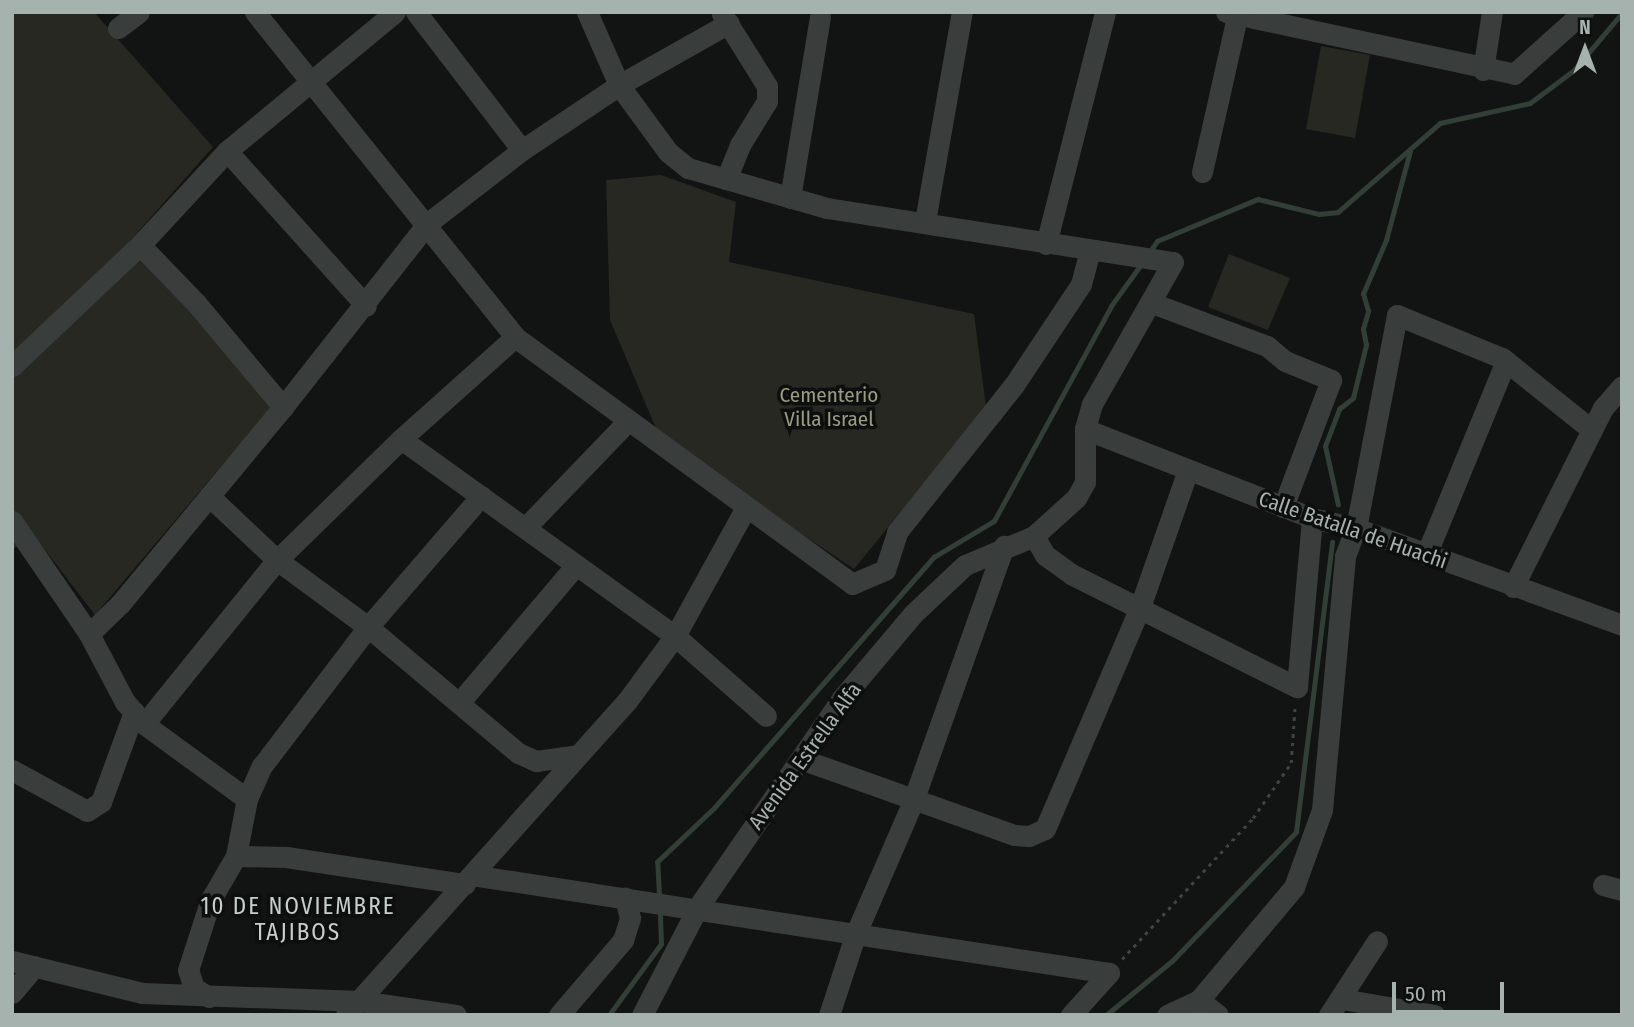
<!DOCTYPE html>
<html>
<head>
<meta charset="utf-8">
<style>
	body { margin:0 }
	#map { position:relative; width:1634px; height:1027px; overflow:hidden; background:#121413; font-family:"Fira Sans Condensed",sans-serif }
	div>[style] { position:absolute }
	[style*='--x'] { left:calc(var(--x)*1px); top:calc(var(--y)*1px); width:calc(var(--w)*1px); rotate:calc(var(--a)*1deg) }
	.green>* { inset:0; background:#272821 }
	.stream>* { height:4.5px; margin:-2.25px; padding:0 2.25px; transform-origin:2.25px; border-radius:2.25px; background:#313f36 }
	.path>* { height:2.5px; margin-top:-1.25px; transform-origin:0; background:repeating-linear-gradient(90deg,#3e4441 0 3.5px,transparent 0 8.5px) }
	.minor>* { height:21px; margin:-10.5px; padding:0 10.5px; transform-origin:10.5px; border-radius:10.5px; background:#393d3c }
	span { translate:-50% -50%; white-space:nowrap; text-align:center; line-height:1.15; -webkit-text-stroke:7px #0d0f0e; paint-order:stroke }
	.park-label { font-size:21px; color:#9b9b7f }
	.street-label { font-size:21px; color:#a6b2ad }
	.neighbourhood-label { font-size:23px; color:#c6cfcc; letter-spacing:2px }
	.frame { position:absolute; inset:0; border:14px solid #a6b2ad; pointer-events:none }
	.north { position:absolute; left:1550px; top:14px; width:70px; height:70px; -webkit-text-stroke:5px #0d0f0e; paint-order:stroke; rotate:0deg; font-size:19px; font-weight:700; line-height:28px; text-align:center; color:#a6b2ad }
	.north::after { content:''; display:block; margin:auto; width:24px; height:32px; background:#a6b2ad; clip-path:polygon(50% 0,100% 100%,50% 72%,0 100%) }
	.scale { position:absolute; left:1392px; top:982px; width:112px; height:32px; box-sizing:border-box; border:4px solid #a6b2ad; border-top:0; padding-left:9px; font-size:21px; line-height:24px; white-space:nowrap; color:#a6b2ad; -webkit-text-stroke:5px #0d0f0e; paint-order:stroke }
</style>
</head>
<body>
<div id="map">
	<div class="green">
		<div style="clip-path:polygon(12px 12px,94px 12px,213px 147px,129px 242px,272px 406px,95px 615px,36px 538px,12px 549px)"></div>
		<div style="clip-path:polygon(1321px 46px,1370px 55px,1355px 138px,1306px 129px)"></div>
		<div style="clip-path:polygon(661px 175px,736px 202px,729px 262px,974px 314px,986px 407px,854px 569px,661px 440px,610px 320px,606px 180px)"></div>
		<div style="clip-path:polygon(1229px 254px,1290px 278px,1268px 330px,1208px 307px)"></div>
	</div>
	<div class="stream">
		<div style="--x:1149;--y:253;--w:14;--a:-56"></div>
		<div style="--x:1157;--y:241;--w:109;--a:-22.6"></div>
		<div style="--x:1258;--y:199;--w:63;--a:13.8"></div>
		<div style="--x:1319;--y:214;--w:19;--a:-6"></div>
		<div style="--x:1338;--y:212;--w:135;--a:-41.1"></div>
		<div style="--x:1440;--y:123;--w:92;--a:-12.5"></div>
		<div style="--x:1530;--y:103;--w:55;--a:-36.9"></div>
		<div style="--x:1574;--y:70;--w:75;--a:-49.9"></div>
		<div style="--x:1338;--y:505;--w:60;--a:-102.4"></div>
		<div style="--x:1325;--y:446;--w:40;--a:-69"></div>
		<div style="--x:1339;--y:409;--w:18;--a:-38"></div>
		<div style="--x:1353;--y:398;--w:55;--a:-76.2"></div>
		<div style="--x:1366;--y:345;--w:16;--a:-101"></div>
		<div style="--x:1363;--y:329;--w:19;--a:-74"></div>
		<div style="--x:1368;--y:311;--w:18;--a:-106"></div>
		<div style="--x:1363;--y:294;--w:59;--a:-66.9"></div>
		<div style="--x:1386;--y:240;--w:92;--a:-74.9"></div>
		<div style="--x:659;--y:895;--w:33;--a:-93"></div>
		<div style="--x:657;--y:862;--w:79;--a:-43.5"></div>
		<div style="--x:714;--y:808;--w:334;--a:-48.8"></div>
		<div style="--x:934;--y:557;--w:70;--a:-31"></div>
		<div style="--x:994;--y:521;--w:245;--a:-61.4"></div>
		<div style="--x:1111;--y:306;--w:53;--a:-54.2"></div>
		<div style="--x:609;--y:1015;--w:88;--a:-53.8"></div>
		<div style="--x:661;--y:944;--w:32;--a:-92"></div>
		<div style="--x:1106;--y:1015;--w:85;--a:-39.3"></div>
		<div style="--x:1172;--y:961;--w:179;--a:-46.1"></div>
		<div style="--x:1296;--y:832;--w:292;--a:-82.9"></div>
	</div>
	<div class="path">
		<div style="--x:1122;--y:959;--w:192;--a:-47.1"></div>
		<div style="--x:1253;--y:818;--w:67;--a:-55.4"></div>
		<div style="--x:1291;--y:763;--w:59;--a:-86.1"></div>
	</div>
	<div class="minor">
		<div style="--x:255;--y:12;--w:416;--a:51.3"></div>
		<div style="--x:515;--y:337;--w:418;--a:36.2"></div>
		<div style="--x:852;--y:584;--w:36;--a:-23"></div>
		<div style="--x:885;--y:570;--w:40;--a:-72"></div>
		<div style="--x:897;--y:532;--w:188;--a:-51.5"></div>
		<div style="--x:1014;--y:385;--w:121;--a:-56.4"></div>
		<div style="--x:1081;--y:284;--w:35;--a:-75"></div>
		<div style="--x:416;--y:12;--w:174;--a:52.5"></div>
		<div style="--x:587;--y:12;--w:80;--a:66.3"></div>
		<div style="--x:619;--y:85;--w:83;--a:53.8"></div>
		<div style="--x:668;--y:152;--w:26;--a:39"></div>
		<div style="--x:688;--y:168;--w:145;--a:16.1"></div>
		<div style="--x:827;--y:208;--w:350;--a:8.9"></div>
		<div style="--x:1173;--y:262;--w:163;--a:119.7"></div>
		<div style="--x:1092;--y:404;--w:26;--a:106"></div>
		<div style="--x:1085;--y:429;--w:53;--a:90"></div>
		<div style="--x:1085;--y:482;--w:18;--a:119"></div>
		<div style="--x:1076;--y:498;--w:57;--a:137.9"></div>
		<div style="--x:1034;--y:536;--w:75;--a:157.2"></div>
		<div style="--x:965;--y:565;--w:71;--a:136.7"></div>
		<div style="--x:913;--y:614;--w:109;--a:130.1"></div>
		<div style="--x:843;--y:697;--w:257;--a:124.6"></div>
		<div style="--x:697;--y:909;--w:119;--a:117.4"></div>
		<div style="--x:1226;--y:12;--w:295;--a:12.1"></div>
		<div style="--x:1514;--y:74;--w:93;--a:-41.9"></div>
		<div style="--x:722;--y:14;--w:85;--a:58"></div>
		<div style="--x:767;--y:86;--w:15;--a:90"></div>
		<div style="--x:767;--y:101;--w:52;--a:121.5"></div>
		<div style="--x:740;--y:145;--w:37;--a:112"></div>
		<div style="--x:118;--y:28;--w:26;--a:-37"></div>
		<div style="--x:1483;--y:70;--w:59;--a:-81.2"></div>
		<div style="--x:227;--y:151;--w:208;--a:48.1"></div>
		<div style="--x:1202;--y:172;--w:164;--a:-77.3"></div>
		<div style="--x:790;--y:198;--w:184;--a:-80.6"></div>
		<div style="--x:925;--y:221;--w:212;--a:-80"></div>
		<div style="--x:1046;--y:244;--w:239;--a:-75.7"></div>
		<div style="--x:140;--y:245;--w:81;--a:46"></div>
		<div style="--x:196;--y:303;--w:136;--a:50.1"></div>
		<div style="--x:1152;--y:303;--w:123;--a:20.5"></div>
		<div style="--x:1267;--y:346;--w:23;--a:40"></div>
		<div style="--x:1285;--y:361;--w:50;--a:22.4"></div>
		<div style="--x:1331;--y:380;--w:136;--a:110.7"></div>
		<div style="--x:12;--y:366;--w:176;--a:-43.4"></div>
		<div style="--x:140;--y:245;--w:128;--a:-47.2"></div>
		<div style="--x:227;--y:151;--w:218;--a:-39.6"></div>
		<div style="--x:1085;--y:429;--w:244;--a:21.4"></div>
		<div style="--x:1312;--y:518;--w:45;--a:12.8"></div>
		<div style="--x:1356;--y:528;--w:283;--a:20"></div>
		<div style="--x:401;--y:439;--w:337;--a:35.7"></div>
		<div style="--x:675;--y:636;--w:121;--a:41.3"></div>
		<div style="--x:209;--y:496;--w:93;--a:43.3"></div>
		<div style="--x:277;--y:560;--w:113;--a:36.4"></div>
		<div style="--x:368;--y:627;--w:196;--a:40"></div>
		<div style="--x:518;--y:753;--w:20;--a:24"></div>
		<div style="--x:536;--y:761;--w:42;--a:-8.1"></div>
		<div style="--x:12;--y:521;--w:137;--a:55.7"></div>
		<div style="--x:89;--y:634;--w:77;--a:62.1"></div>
		<div style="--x:125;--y:702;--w:29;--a:49"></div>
		<div style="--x:144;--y:724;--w:127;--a:36.1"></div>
		<div style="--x:525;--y:528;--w:147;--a:-46.1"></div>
		<div style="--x:1034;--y:536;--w:22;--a:60"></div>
		<div style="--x:1045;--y:555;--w:32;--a:36"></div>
		<div style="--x:1071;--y:574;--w:253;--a:26.6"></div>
		<div style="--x:1297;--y:687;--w:170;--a:-84.9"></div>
		<div style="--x:1426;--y:555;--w:210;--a:-67.6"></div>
		<div style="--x:1513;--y:587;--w:200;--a:-63.3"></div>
		<div style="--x:1603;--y:408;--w:29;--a:-49"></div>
		<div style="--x:89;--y:634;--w:43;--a:-44.1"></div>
		<div style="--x:120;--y:604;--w:256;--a:-50.4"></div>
		<div style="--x:283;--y:407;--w:234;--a:-51.8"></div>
		<div style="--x:428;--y:223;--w:119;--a:-37.8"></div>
		<div style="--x:522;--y:150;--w:117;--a:-33.8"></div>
		<div style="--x:619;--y:85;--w:126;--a:-29.4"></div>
		<div style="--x:459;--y:703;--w:181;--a:-49.7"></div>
		<div style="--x:144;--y:724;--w:211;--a:-51"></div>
		<div style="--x:277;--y:560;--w:173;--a:-44.3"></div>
		<div style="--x:401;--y:439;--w:153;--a:-41.8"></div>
		<div style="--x:801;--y:759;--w:226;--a:19.6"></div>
		<div style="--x:1014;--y:835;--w:15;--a:4"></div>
		<div style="--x:1029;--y:836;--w:17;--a:-24"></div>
		<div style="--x:1045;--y:829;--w:241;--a:-66.8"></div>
		<div style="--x:1140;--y:607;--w:145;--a:-70.7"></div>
		<div style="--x:12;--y:770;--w:85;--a:28.7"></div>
		<div style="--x:87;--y:811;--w:17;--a:-33"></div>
		<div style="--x:101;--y:802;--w:96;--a:-69.9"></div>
		<div style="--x:236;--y:856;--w:50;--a:1.1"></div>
		<div style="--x:286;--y:857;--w:181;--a:8.6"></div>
		<div style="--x:472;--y:875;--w:644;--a:8.75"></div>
		<div style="--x:1603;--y:885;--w:20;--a:15"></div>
		<div style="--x:12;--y:961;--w:134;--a:13.8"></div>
		<div style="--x:142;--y:993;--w:218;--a:2.1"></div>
		<div style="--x:360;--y:1001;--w:97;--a:8.3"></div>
		<div style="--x:12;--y:993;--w:35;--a:-50"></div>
		<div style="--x:209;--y:997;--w:17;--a:-149"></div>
		<div style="--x:194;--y:988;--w:19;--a:-108"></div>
		<div style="--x:188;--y:970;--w:75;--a:-72.1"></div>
		<div style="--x:211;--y:899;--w:50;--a:-59.8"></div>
		<div style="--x:236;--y:856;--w:58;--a:-79.1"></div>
		<div style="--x:247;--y:799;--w:36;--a:-66"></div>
		<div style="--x:262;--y:766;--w:175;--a:-52.7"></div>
		<div style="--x:368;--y:627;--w:173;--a:-49.2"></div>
		<div style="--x:1342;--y:999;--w:94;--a:9.8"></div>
		<div style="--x:1199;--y:1000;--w:24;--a:38"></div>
		<div style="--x:346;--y:1015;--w:421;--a:-48.2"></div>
		<div style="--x:627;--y:701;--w:81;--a:-53.6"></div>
		<div style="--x:675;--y:636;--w:145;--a:-61.1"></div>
		<div style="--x:559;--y:1015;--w:99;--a:-49.5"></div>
		<div style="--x:623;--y:940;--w:23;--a:-72"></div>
		<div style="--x:630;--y:918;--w:21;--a:-104"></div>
		<div style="--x:829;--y:1015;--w:86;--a:-71.8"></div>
		<div style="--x:856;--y:933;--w:144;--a:-66.6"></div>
		<div style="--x:913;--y:801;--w:271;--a:-70.4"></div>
		<div style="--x:1071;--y:1015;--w:57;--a:-47.9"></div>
		<div style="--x:1167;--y:1015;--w:35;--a:-25"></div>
		<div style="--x:1199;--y:1000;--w:148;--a:-49.9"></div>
		<div style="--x:1294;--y:887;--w:82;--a:-70"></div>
		<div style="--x:1322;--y:810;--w:255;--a:-84.8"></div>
		<div style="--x:1345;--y:556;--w:30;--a:-69"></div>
		<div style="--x:1356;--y:528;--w:217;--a:-79.1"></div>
		<div style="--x:1397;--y:315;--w:113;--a:22.3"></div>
		<div style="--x:1502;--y:358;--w:115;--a:38.7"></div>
		<div style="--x:1329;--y:1015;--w:88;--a:-57"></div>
	</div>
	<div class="park-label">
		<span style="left:829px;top:407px">Cementerio<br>Villa Israel</span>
	</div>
	<div class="street-label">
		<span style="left:1353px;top:530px;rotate:19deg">Calle Batalla de Huachi</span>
		<span style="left:805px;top:756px;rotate:-54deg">Avenida Estrella Alfa</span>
	</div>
	<div class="neighbourhood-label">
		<span style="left:298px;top:919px">10 DE NOVIEMBRE<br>TAJIBOS</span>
	</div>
	<div class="frame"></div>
	<div class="north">N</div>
	<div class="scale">50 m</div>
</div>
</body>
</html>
